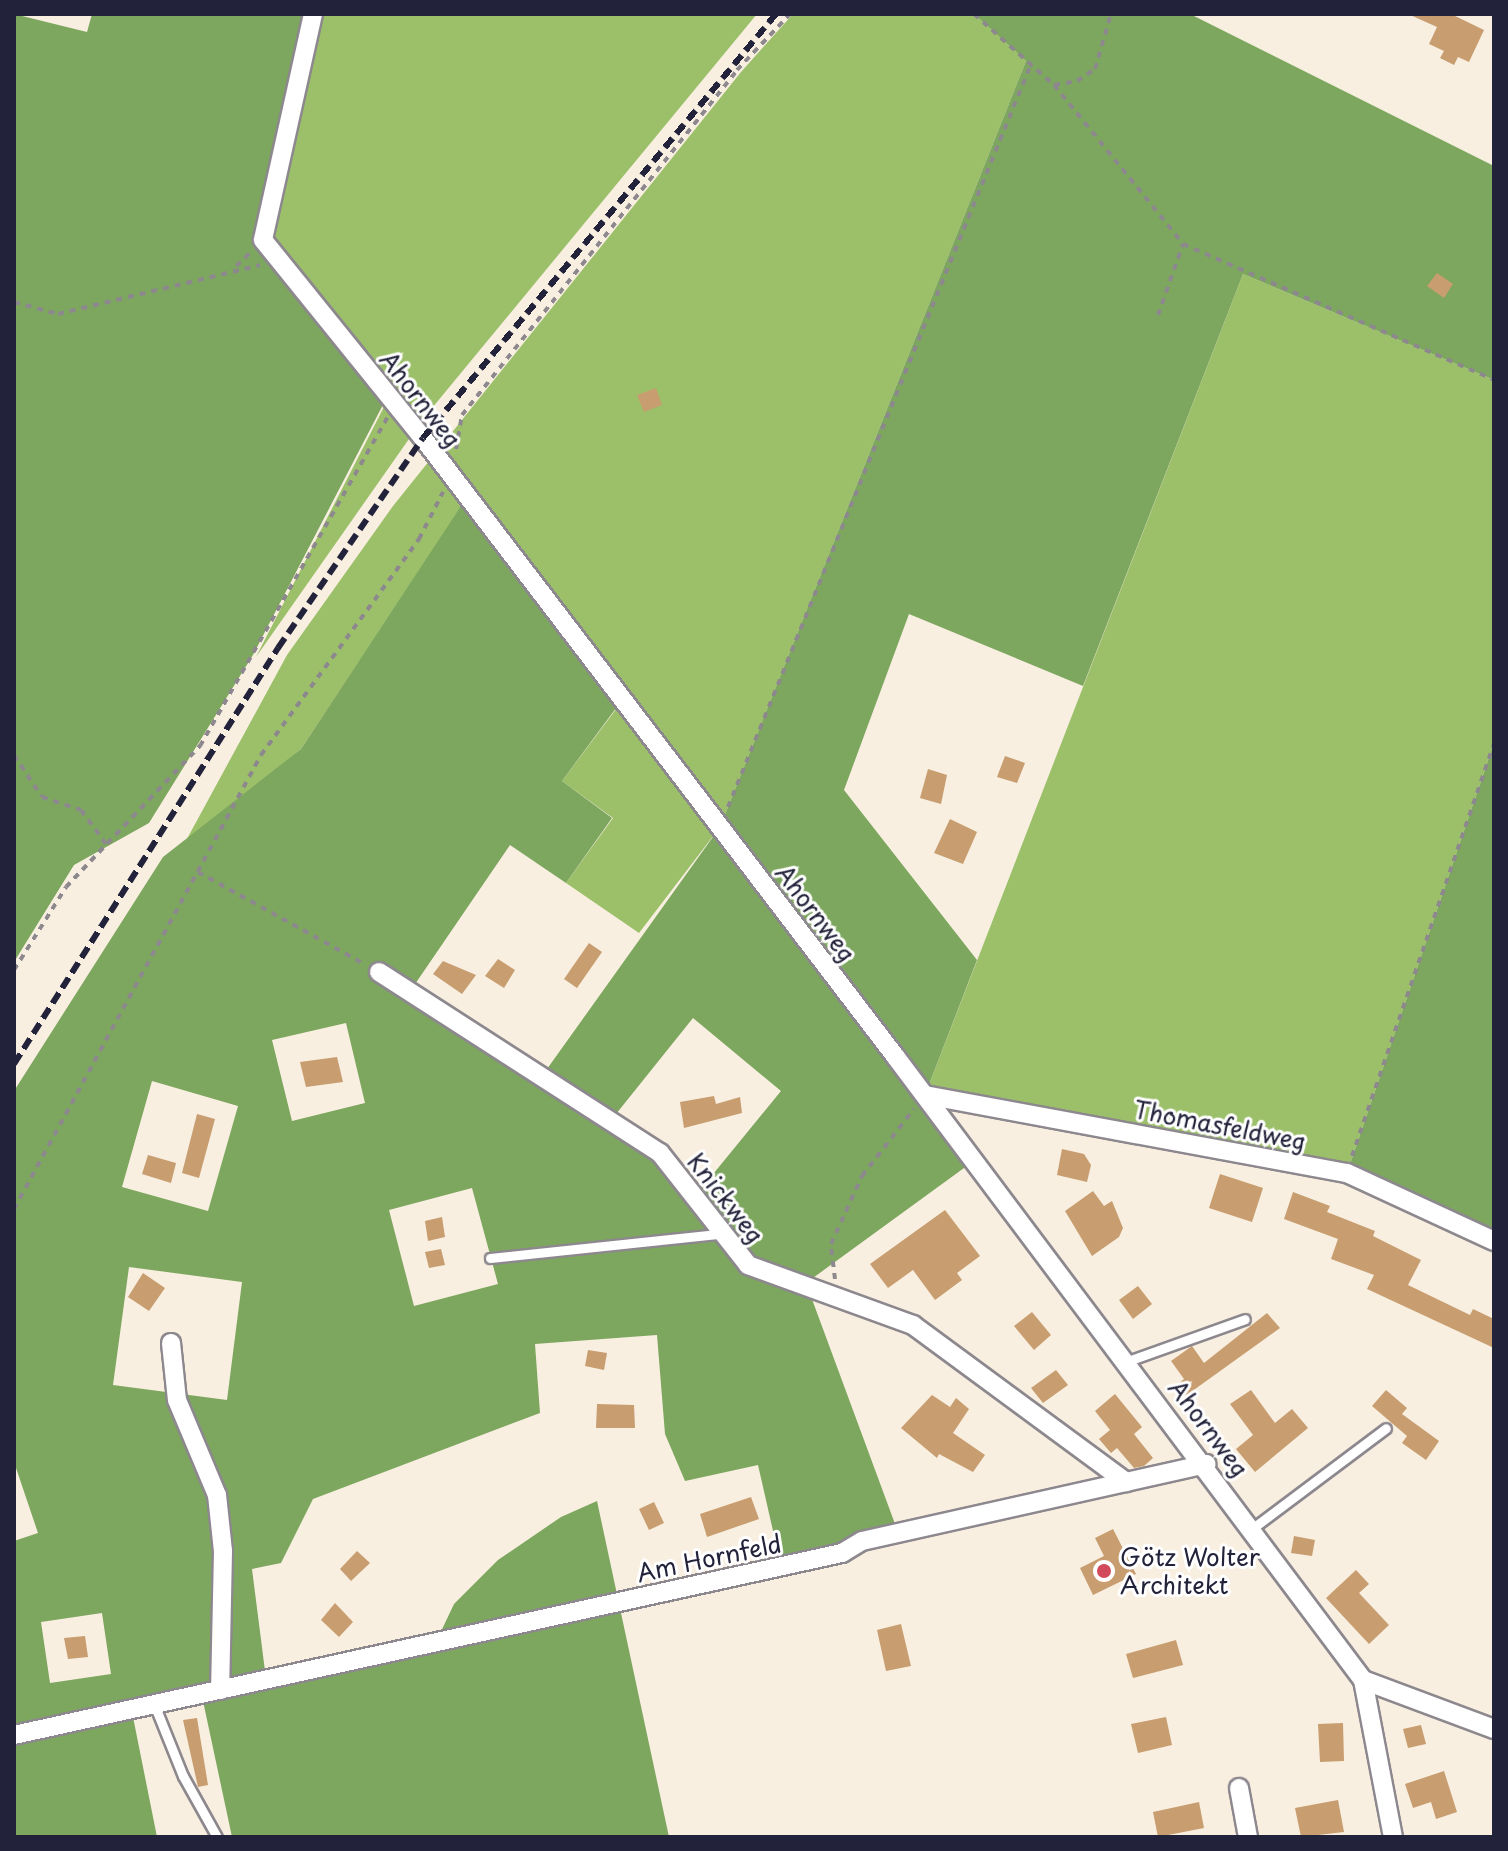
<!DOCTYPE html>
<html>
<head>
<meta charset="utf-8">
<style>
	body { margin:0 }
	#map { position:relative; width:1508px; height:1851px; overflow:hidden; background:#f8efe1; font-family:"Playpen Sans",sans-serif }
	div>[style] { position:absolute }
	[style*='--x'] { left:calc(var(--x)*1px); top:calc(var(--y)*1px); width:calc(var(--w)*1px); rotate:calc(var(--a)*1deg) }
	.green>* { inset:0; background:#9cc06a }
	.forest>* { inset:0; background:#7da65e }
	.building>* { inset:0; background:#c89d6f }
	.path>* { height:4px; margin-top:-2px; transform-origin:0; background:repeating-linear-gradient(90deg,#8d888e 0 6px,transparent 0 12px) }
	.roads { filter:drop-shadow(2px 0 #8d888e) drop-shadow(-2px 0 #8d888e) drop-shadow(0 2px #8d888e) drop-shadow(0 -2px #8d888e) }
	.service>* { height:9px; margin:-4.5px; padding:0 4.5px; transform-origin:4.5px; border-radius:4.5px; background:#fff }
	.minor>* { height:18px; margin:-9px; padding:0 9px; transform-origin:9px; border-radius:9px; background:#fff }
	.rail>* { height:6px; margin-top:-3px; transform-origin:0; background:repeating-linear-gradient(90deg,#22223b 0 12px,transparent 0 18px) }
	.dots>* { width:22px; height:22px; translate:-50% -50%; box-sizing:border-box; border:4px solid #fff; border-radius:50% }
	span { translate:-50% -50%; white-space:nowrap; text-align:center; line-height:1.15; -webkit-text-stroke:6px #fff; paint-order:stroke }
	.street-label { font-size:24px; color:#22223b }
	.poi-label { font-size:24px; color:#22223b }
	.left { translate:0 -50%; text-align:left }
	.frame { position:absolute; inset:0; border:16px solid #22223b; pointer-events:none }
</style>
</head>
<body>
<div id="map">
	<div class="green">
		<div style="clip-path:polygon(312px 14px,757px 14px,423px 419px,256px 657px,389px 397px,263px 240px)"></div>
		<div style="clip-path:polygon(793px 14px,974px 14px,1026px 61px,720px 827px,639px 933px,566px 883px,613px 818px,562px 781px,623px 700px,468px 497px,301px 749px,182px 848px,287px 655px,393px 506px,741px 72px)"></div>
		<div style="clip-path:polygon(1243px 274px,1494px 380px,1494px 743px,1347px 1173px,925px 1095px)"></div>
	</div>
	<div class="forest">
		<div style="clip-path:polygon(14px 14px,87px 32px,92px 14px,309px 14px,259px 241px,387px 397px,253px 655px,149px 823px,74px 865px,14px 962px)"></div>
		<div style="clip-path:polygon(evenodd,974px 14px,1190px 14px,1494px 166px,1494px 380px,1243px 274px,1083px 686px,909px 614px,844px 790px,977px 960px,925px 1095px,975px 1160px,806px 1283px,898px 1532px,781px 1566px,758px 1465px,685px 1481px,665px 1434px,657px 1335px,535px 1344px,540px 1413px,313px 1499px,281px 1563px,252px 1569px,265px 1671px,14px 1728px,14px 1541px,38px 1533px,14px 1462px,14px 1091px,163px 857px,301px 749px,467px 497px,622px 700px,562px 781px,612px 818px,566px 883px,510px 845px,411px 990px,542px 1076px,720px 827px,1026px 61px,974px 14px,693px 1018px,781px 1091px,696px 1195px,612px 1119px,693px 1018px,974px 14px,346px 1023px,365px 1103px,292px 1121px,272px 1040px,346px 1023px,974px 14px,152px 1081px,238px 1106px,208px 1211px,122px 1187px,152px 1081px,974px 14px,472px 1188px,498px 1284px,414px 1306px,389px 1210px,472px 1188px,974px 14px,129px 1267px,242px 1282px,227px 1400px,113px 1385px,129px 1267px,974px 14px,102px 1613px,111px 1674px,50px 1683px,41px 1622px,102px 1613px)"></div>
		<div style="clip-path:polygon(1494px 743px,1494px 1241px,1347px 1173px)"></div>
		<div style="clip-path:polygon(597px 1501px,669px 1837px,232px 1837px,203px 1701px,436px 1642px,454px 1604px,498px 1560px,561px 1517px)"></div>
		<div style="clip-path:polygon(133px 1717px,157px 1837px,14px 1837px,14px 1742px)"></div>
	</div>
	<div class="building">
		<div style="clip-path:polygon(1408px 14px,1451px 14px,1484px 30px,1469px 62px,1458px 57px,1454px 65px,1440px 58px,1444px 51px,1429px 44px,1437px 27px)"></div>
		<div style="clip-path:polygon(1437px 273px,1453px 284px,1444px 298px,1427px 286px)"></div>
		<div style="clip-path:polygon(656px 388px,662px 405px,644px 412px,637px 395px)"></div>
		<div style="clip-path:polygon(1005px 756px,1025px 763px,1017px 783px,997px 777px)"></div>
		<div style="clip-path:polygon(928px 769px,947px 775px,941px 804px,920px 798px)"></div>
		<div style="clip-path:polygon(950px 819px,977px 832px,963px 864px,934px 853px)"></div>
		<div style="clip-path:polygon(589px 943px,602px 952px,577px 988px,564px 979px)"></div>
		<div style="clip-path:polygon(498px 959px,515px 970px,504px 988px,485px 976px)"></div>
		<div style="clip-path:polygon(443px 961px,476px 975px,462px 994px,433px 974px)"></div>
		<div style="clip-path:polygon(337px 1057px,343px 1082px,306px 1087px,300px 1062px)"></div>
		<div style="clip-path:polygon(714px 1096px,716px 1104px,740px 1097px,742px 1113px,684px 1128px,680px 1102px)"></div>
		<div style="clip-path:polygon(197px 1114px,215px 1119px,199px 1178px,182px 1173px)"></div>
		<div style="clip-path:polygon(1062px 1149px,1084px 1154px,1091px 1165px,1087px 1182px,1057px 1175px)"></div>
		<div style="clip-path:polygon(148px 1155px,176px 1163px,171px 1183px,142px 1174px)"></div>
		<div style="clip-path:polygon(1220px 1174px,1263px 1188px,1252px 1222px,1209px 1208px)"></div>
		<div style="clip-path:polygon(1093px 1191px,1104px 1206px,1112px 1201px,1123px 1228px,1119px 1237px,1092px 1256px,1065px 1211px)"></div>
		<div style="clip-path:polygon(1293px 1192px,1330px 1206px,1327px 1212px,1375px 1231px,1373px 1236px,1421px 1260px,1408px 1285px,1470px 1315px,1473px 1309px,1494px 1319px,1494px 1348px,1367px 1289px,1374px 1275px,1331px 1259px,1338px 1239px,1284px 1219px)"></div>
		<div style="clip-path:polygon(945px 1210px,980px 1256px,957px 1273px,962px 1280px,935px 1300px,913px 1270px,888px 1288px,870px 1264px)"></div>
		<div style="clip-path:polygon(442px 1217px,445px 1237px,428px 1241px,425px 1221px)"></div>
		<div style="clip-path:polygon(441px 1249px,445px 1265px,429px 1268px,425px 1252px)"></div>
		<div style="clip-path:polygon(143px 1273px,165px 1288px,149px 1311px,128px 1297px)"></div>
		<div style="clip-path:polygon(1138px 1286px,1152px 1304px,1133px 1319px,1119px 1300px)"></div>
		<div style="clip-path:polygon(1032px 1312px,1051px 1335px,1034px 1350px,1014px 1326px)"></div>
		<div style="clip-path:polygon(1267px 1313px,1280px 1328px,1184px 1397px,1176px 1386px,1184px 1379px,1171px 1361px,1192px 1346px,1204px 1363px)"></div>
		<div style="clip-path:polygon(588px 1350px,607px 1353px,604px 1370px,585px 1366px)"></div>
		<div style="clip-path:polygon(1056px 1370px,1068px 1385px,1043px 1403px,1031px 1388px)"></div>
		<div style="clip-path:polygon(1251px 1390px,1275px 1423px,1292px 1409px,1308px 1428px,1255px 1472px,1236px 1449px,1253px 1435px,1230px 1404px)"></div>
		<div style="clip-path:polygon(1386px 1390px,1407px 1408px,1402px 1414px,1439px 1441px,1426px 1460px,1402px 1443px,1407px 1436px,1372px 1406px)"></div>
		<div style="clip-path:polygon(1115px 1394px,1142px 1427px,1134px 1434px,1153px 1458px,1144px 1466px,1134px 1468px,1117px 1448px,1111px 1453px,1099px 1439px,1110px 1430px,1095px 1411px)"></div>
		<div style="clip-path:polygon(932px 1395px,950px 1407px,956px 1398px,969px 1409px,953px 1433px,985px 1455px,973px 1472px,939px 1454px,937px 1458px,901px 1428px)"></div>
		<div style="clip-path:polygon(597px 1404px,634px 1405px,635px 1428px,596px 1428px)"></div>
		<div style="clip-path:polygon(751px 1497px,759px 1519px,707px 1537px,700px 1514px)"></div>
		<div style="clip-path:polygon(654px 1502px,664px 1523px,649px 1530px,639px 1509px)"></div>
		<div style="clip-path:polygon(1113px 1529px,1136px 1574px,1093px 1595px,1080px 1568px,1104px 1556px,1095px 1538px)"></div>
		<div style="clip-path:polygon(1294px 1536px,1315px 1540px,1312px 1556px,1291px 1553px)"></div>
		<div style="clip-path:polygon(357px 1551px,370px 1563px,351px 1581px,340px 1569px)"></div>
		<div style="clip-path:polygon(1356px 1570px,1369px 1584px,1359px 1593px,1389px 1625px,1369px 1644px,1326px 1598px)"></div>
		<div style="clip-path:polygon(335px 1603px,353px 1622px,339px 1637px,321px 1620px)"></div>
		<div style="clip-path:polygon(901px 1624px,911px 1666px,886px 1671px,877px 1630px)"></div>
		<div style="clip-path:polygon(85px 1636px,88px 1657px,68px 1659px,64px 1638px)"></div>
		<div style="clip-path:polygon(1176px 1640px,1183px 1665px,1133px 1678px,1126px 1654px)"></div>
		<div style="clip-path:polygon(1166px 1717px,1172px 1745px,1138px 1753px,1131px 1724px)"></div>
		<div style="clip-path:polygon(197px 1718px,208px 1785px,198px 1787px,183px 1720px)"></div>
		<div style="clip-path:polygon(1343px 1723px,1344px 1761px,1320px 1762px,1318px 1724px)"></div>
		<div style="clip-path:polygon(1421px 1725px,1426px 1744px,1408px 1748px,1403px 1729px)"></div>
		<div style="clip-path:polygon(1444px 1771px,1457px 1812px,1436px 1819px,1431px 1802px,1413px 1808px,1405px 1784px)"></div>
		<div style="clip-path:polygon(1338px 1800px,1344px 1832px,1301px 1837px,1295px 1808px)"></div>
		<div style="clip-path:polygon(1199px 1802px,1204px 1828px,1158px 1837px,1153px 1812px)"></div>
	</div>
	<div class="path">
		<div style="--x:974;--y:14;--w:107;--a:41.6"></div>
		<div style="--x:1054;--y:85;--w:205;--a:50.9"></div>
		<div style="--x:1183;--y:244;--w:339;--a:23.6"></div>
		<div style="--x:1054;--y:85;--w:23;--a:-10"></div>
		<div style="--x:1077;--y:81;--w:22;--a:-34"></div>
		<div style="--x:1095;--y:69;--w:57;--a:-73.8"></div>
		<div style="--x:236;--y:266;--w:19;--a:-43"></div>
		<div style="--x:14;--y:302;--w:46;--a:15.3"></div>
		<div style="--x:58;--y:314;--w:208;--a:-13.6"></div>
		<div style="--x:1158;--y:315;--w:75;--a:-70.6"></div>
		<div style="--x:456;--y:449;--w:35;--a:-80"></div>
		<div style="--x:462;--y:415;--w:441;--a:-51.4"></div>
		<div style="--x:737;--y:70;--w:77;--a:-46.6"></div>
		<div style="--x:14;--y:755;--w:50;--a:56.3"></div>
		<div style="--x:42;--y:797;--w:41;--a:18.4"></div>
		<div style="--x:81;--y:810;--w:42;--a:53.7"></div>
		<div style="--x:728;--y:807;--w:802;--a:-67.81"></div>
		<div style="--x:198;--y:872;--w:190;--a:29"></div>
		<div style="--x:14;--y:970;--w:98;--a:-57.9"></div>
		<div style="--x:66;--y:887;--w:195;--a:-46.5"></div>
		<div style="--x:200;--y:746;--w:378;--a:-60.3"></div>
		<div style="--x:1352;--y:1156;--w:437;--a:-71"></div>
		<div style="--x:14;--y:1209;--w:517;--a:-61.45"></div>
		<div style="--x:261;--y:755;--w:268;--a:-53.8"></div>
		<div style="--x:419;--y:539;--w:53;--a:-62.9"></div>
		<div style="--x:835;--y:1279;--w:35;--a:-97"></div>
		<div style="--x:831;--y:1244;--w:75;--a:-65.5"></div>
		<div style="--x:862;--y:1176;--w:85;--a:-52.2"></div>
	</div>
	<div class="roads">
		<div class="service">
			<div style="--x:490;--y:1258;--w:229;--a:-6"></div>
			<div style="--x:1128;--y:1361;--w:124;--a:-19.7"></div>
			<div style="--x:1253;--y:1528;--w:166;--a:-36.9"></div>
			<div style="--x:154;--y:1704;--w:78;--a:68.1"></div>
			<div style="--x:183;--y:1776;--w:70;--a:60.9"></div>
		</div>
		<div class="minor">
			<div style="--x:313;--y:14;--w:231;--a:102.5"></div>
			<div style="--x:263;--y:240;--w:255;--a:51.1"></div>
			<div style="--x:423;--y:438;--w:778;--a:52.63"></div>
			<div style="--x:895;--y:1056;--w:780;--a:53.13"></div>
			<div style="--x:1363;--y:1680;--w:160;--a:79.2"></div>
			<div style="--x:379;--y:972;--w:334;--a:32.8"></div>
			<div style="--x:660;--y:1153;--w:142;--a:51.8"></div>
			<div style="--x:748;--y:1265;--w:176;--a:20"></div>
			<div style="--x:913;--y:1325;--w:265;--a:36.4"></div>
			<div style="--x:925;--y:1095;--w:429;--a:10.5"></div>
			<div style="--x:1347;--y:1173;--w:162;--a:24.8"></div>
			<div style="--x:171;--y:1343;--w:57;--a:84"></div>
			<div style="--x:177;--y:1400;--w:103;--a:67.2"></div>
			<div style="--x:217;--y:1495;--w:56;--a:83.9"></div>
			<div style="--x:223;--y:1551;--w:139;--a:91.2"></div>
			<div style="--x:1363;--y:1680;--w:140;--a:20.5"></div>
			<div style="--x:14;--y:1735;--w:848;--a:-12.4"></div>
			<div style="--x:842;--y:1553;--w:23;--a:-31"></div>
			<div style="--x:862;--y:1541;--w:353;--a:-12.6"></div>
			<div style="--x:1239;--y:1788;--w:50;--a:79.6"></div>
		</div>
	</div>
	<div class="rail">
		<div style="--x:14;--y:1064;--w:493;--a:-57.6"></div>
		<div style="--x:278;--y:648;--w:255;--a:-55.4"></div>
		<div style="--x:423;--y:438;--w:552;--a:-50.22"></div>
	</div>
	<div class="dots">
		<div style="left:1104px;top:1571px;background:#d1495b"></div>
	</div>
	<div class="street-label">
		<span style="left:421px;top:399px;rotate:52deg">Ahornweg</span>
		<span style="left:816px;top:913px;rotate:53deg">Ahornweg</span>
		<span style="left:1220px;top:1125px;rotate:11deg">Thomasfeldweg</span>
		<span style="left:726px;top:1198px;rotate:52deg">Knickweg</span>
		<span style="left:1209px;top:1428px;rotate:53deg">Ahornweg</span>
		<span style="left:709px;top:1558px;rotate:-12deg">Am Hornfeld</span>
	</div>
	<div class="poi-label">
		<span class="left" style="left:1120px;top:1571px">Götz Wolter<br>Architekt</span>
	</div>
	<div class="frame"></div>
</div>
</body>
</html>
